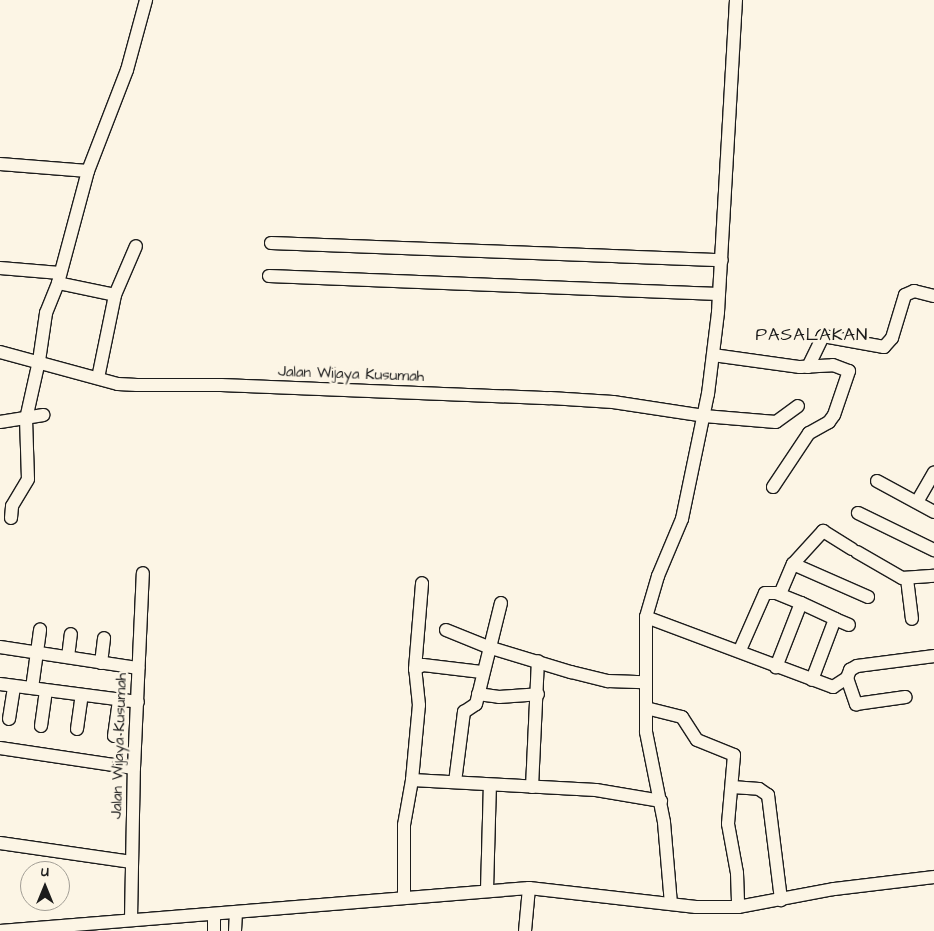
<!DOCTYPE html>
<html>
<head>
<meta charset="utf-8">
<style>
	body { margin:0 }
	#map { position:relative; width:934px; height:931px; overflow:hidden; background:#fcf5e5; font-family:"Architects Daughter",sans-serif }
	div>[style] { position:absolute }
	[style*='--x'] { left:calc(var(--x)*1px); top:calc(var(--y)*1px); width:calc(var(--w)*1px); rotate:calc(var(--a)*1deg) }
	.roads { filter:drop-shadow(1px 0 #1c1c1c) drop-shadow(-1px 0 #1c1c1c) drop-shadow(0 1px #1c1c1c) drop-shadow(0 -1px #1c1c1c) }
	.minor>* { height:12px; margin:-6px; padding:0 6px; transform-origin:6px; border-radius:6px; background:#fcf5e5 }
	span { translate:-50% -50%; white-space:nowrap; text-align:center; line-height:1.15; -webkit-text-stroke:5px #fcf5e5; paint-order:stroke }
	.street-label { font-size:15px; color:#1c1c1c }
	.quarter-label { font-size:18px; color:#1c1c1c; letter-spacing:1px }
	.north { position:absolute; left:20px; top:861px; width:50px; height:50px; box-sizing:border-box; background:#fcf5e5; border:1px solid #a29e95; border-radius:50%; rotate:0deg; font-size:14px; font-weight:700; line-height:20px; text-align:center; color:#1c1c1c }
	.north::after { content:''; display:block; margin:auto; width:18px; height:22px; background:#1c1c1c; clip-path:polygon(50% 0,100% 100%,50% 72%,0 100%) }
</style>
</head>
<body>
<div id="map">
	<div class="roads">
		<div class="minor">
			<div style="--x:0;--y:164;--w:88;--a:4.5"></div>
			<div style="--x:271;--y:243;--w:451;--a:2.2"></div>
			<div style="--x:0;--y:268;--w:60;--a:4.8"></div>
			<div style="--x:269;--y:276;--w:450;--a:2.3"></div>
			<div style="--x:58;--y:283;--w:58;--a:11.9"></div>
			<div style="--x:115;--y:295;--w:53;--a:-66.8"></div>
			<div style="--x:0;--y:352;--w:122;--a:15.2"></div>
			<div style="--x:118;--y:384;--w:19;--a:3"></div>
			<div style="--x:137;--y:385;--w:84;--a:0"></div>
			<div style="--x:221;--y:385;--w:329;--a:2.3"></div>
			<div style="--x:550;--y:398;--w:63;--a:3.6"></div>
			<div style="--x:613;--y:402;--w:92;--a:8.7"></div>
			<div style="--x:704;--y:416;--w:72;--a:4.8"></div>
			<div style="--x:776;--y:422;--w:27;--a:-36"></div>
			<div style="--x:713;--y:355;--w:88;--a:7.9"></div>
			<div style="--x:800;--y:367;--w:33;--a:-3"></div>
			<div style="--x:833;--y:365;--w:17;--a:21"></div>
			<div style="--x:849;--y:371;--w:46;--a:108.8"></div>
			<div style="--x:834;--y:415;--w:9;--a:126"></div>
			<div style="--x:829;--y:422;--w:23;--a:151"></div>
			<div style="--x:809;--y:433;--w:65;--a:123.7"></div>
			<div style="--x:808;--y:367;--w:34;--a:-64"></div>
			<div style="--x:823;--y:336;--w:62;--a:10.2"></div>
			<div style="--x:884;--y:347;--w:12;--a:-48"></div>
			<div style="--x:892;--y:338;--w:45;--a:-73.2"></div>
			<div style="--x:905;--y:295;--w:10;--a:-24"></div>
			<div style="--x:914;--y:291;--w:21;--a:14"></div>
			<div style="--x:98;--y:378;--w:85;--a:-78.4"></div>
			<div style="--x:0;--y:422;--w:44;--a:-9.2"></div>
			<div style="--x:877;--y:481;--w:65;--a:28.5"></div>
			<div style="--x:917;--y:502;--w:34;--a:-60"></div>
			<div style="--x:858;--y:513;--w:85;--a:26"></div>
			<div style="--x:11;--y:518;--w:12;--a:-85"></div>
			<div style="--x:12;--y:506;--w:31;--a:-59"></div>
			<div style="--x:28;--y:479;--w:60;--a:-91.9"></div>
			<div style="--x:26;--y:419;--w:59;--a:-77.4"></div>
			<div style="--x:39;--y:361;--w:49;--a:-81.7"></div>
			<div style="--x:46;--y:313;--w:32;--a:-68"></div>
			<div style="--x:58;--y:283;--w:116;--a:-75"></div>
			<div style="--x:88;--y:171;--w:108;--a:-68.9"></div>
			<div style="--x:127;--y:70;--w:73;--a:-74.8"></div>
			<div style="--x:857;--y:552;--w:52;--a:30"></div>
			<div style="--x:902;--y:578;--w:32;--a:-4"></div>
			<div style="--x:793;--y:564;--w:82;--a:23.7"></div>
			<div style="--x:907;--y:579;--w:40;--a:82.9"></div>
			<div style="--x:780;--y:594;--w:33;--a:-67"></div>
			<div style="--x:793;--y:564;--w:45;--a:-47.7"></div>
			<div style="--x:823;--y:531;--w:34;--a:32"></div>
			<div style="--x:801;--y:603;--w:38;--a:25"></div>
			<div style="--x:835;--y:619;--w:65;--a:110.7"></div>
			<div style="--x:646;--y:617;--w:200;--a:20.5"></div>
			<div style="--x:833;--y:687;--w:17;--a:-33"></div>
			<div style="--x:847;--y:678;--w:9;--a:-69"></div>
			<div style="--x:850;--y:670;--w:8;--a:-30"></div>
			<div style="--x:857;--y:666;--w:78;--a:-7.4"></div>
			<div style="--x:835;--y:619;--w:15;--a:23"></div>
			<div style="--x:446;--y:630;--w:45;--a:22"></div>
			<div style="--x:488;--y:647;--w:87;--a:16.8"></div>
			<div style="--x:571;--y:672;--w:38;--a:14"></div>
			<div style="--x:608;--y:681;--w:36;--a:2"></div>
			<div style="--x:0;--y:647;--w:140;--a:8.7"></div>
			<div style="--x:740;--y:650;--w:62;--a:-66.3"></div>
			<div style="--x:765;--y:593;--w:11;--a:0"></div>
			<div style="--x:776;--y:593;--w:27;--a:22"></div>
			<div style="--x:801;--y:603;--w:69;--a:111.3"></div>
			<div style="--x:68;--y:657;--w:23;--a:-83"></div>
			<div style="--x:101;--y:663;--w:25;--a:-83"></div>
			<div style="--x:415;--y:669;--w:9;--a:-27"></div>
			<div style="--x:423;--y:665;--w:59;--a:6.8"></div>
			<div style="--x:847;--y:678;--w:28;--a:71"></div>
			<div style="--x:856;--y:704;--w:50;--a:-8"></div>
			<div style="--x:0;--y:684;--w:139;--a:7.4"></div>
			<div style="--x:32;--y:688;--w:59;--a:-82.1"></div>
			<div style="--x:478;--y:694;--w:21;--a:8"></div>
			<div style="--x:499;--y:697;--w:39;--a:-4"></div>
			<div style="--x:646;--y:708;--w:37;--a:14"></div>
			<div style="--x:682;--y:717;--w:27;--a:57"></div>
			<div style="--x:697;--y:740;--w:40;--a:22"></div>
			<div style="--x:734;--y:755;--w:69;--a:95"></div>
			<div style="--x:728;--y:824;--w:50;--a:79.6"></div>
			<div style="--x:737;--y:873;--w:34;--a:88"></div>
			<div style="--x:9;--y:719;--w:33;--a:-81"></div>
			<div style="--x:41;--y:726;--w:36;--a:-82"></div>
			<div style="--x:77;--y:729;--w:34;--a:-82"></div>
			<div style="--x:114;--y:736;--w:36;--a:-82"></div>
			<div style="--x:0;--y:748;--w:135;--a:8.5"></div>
			<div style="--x:412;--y:780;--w:184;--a:3.1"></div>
			<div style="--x:596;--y:790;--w:66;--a:9.6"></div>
			<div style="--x:455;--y:782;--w:71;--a:-82.7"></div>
			<div style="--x:464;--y:712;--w:14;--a:-34"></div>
			<div style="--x:476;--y:704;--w:104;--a:-76.1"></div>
			<div style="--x:532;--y:787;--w:126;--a:-87.3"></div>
			<div style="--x:732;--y:787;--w:27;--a:4"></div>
			<div style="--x:759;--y:789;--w:11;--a:34"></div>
			<div style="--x:768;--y:795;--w:106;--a:82.9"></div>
			<div style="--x:0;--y:843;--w:133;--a:8.2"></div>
			<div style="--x:487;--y:890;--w:105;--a:-88.4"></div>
			<div style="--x:404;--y:898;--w:73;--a:-90"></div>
			<div style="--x:404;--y:825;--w:46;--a:-79.9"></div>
			<div style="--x:412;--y:780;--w:75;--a:-84.7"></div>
			<div style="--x:419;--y:705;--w:36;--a:-96"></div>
			<div style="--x:415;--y:669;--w:86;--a:-85.3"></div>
			<div style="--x:671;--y:904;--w:82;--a:-94.9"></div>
			<div style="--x:664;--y:822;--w:92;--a:-101.3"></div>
			<div style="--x:646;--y:732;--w:115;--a:-90"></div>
			<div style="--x:646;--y:617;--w:43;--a:-73.7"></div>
			<div style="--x:658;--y:576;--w:62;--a:-67.2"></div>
			<div style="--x:682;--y:519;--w:128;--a:-78.3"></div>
			<div style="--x:708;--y:394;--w:83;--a:-83"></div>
			<div style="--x:718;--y:312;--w:313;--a:-86.7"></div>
			<div style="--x:131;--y:919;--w:151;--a:-88.9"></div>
			<div style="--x:134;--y:768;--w:195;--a:-87.4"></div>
			<div style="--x:0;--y:931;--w:531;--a:-4.65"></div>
			<div style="--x:529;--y:888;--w:168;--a:6.5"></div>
			<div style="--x:696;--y:907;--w:42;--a:0"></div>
			<div style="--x:738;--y:907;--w:98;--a:-10.6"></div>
			<div style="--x:834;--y:889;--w:101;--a:-6.8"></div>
			<div style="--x:214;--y:931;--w:17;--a:-90"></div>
			<div style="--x:235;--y:931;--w:18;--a:-87"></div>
			<div style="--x:525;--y:931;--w:43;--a:-84.7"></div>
		</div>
	</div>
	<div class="street-label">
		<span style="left:351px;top:374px;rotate:2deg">Jalan Wijaya Kusumah</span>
		<span style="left:119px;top:746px;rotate:-88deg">Jalan Wijaya Kusumah</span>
	</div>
	<div class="quarter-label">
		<span style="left:812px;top:335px">PASALAKAN</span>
	</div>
	<div class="north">U</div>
</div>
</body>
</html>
